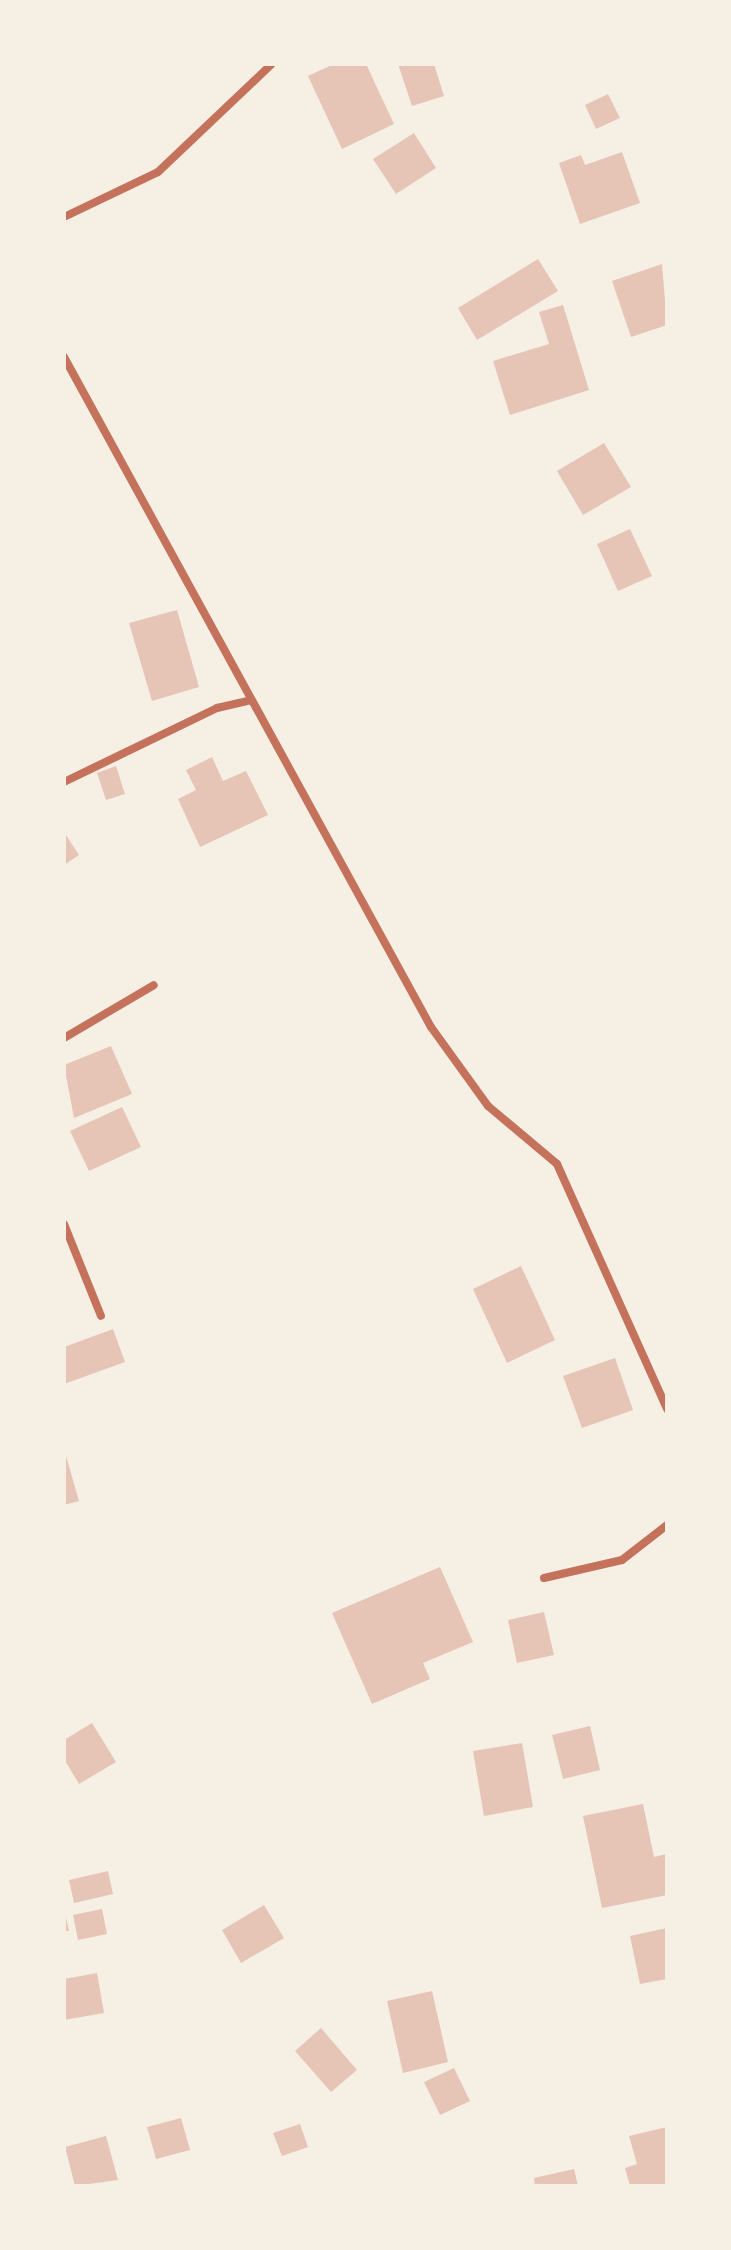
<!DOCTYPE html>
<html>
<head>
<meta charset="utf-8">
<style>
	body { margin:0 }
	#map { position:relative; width:731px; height:2250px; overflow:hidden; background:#f6efe4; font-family:Commissioner,sans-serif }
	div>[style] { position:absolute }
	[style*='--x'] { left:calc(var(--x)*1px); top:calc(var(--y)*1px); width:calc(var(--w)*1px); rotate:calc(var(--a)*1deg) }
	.building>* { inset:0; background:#e6c5b7 }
	.minor>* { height:8px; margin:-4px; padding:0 4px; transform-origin:4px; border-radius:4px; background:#c5725c }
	span { translate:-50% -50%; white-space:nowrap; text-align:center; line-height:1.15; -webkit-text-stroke:7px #f6efe4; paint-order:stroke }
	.frame { position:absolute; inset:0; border:66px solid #f6efe4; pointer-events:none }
</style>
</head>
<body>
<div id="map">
	<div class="building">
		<div style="clip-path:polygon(334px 64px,366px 64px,394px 124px,342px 149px,308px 76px)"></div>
		<div style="clip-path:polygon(398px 64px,434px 64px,444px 96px,412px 106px)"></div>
		<div style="clip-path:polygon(608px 94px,620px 118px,596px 129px,585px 105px)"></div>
		<div style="clip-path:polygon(414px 133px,436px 168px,396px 194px,373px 159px)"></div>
		<div style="clip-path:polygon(622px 152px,640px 203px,580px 224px,559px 163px,581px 155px,585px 165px)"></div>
		<div style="clip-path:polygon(538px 259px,558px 291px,477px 340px,458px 308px)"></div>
		<div style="clip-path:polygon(662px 264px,667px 325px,631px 337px,612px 281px)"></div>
		<div style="clip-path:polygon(563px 305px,589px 390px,510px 415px,493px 361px,549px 344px,539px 312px)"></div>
		<div style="clip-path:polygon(604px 443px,631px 487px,583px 515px,557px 471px)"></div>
		<div style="clip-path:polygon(630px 529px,652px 576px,618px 591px,597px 544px)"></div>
		<div style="clip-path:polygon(177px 610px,199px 687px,152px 701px,129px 623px)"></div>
		<div style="clip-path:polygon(212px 757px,223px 781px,246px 771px,268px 815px,200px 847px,178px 799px,196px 790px,186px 770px)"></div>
		<div style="clip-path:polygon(116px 766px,125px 794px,106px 800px,97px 773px)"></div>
		<div style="clip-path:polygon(64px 832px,79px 855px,64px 865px)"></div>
		<div style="clip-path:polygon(111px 1046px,132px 1094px,74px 1118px,64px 1065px)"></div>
		<div style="clip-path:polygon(122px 1107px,141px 1147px,89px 1171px,70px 1131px)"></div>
		<div style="clip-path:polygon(521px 1266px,555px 1340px,507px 1363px,473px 1289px)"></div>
		<div style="clip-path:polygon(113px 1329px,125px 1362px,64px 1384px,64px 1347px)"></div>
		<div style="clip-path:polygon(615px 1358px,633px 1410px,582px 1428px,563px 1376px)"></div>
		<div style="clip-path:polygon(64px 1449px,79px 1501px,64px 1505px)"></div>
		<div style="clip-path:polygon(440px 1567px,473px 1642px,423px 1663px,430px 1679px,372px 1704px,332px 1613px)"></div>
		<div style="clip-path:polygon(544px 1612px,554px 1655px,517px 1663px,508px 1620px)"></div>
		<div style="clip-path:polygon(92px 1723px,116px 1762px,79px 1784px,64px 1759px,64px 1740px)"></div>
		<div style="clip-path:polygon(590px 1726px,600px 1770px,563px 1779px,552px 1735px)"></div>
		<div style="clip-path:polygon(522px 1743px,533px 1807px,484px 1816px,473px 1751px)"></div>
		<div style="clip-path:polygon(643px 1804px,654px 1857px,667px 1854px,667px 1895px,602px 1908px,583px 1816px)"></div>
		<div style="clip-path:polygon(108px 1871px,113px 1894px,74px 1903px,69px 1880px)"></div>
		<div style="clip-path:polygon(264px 1905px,284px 1938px,241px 1963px,222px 1930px)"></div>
		<div style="clip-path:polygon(64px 1908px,69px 1931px,64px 1931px)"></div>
		<div style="clip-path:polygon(102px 1909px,107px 1934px,78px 1940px,73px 1915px)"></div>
		<div style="clip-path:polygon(667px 1928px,667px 1979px,640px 1984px,630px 1936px)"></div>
		<div style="clip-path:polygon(97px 1973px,104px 2013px,64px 2020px,64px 1979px)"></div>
		<div style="clip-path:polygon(432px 1991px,448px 2062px,403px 2073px,387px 2001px)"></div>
		<div style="clip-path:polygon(321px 2028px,357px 2070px,331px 2092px,295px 2051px)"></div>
		<div style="clip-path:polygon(454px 2068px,470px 2101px,440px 2115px,424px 2082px)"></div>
		<div style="clip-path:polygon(181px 2118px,190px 2150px,156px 2159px,147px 2127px)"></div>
		<div style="clip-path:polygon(300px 2124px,308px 2147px,282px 2156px,273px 2133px)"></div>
		<div style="clip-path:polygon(667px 2127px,667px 2186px,630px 2186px,625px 2168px,637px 2164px,629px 2136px)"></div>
		<div style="clip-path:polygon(106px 2136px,118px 2180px,75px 2186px,65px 2147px)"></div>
		<div style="clip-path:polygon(574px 2169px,578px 2186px,535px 2186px,534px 2178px)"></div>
	</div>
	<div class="minor">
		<div style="--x:64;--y:217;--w:104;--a:-25.6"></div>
		<div style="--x:158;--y:172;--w:157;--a:-43.5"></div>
		<div style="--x:64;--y:357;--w:764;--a:61.29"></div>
		<div style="--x:431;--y:1027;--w:97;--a:54.2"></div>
		<div style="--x:488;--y:1106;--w:90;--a:40"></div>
		<div style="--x:557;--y:1164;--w:269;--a:65.8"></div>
		<div style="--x:64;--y:782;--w:170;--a:-25.8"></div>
		<div style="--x:217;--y:708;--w:35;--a:-13"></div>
		<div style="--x:64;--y:1038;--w:104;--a:-30.5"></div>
		<div style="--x:64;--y:1224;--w:99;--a:68.1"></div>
		<div style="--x:544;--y:1578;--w:80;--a:-13"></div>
		<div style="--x:622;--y:1560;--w:57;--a:-37.9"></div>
	</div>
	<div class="frame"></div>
</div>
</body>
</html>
